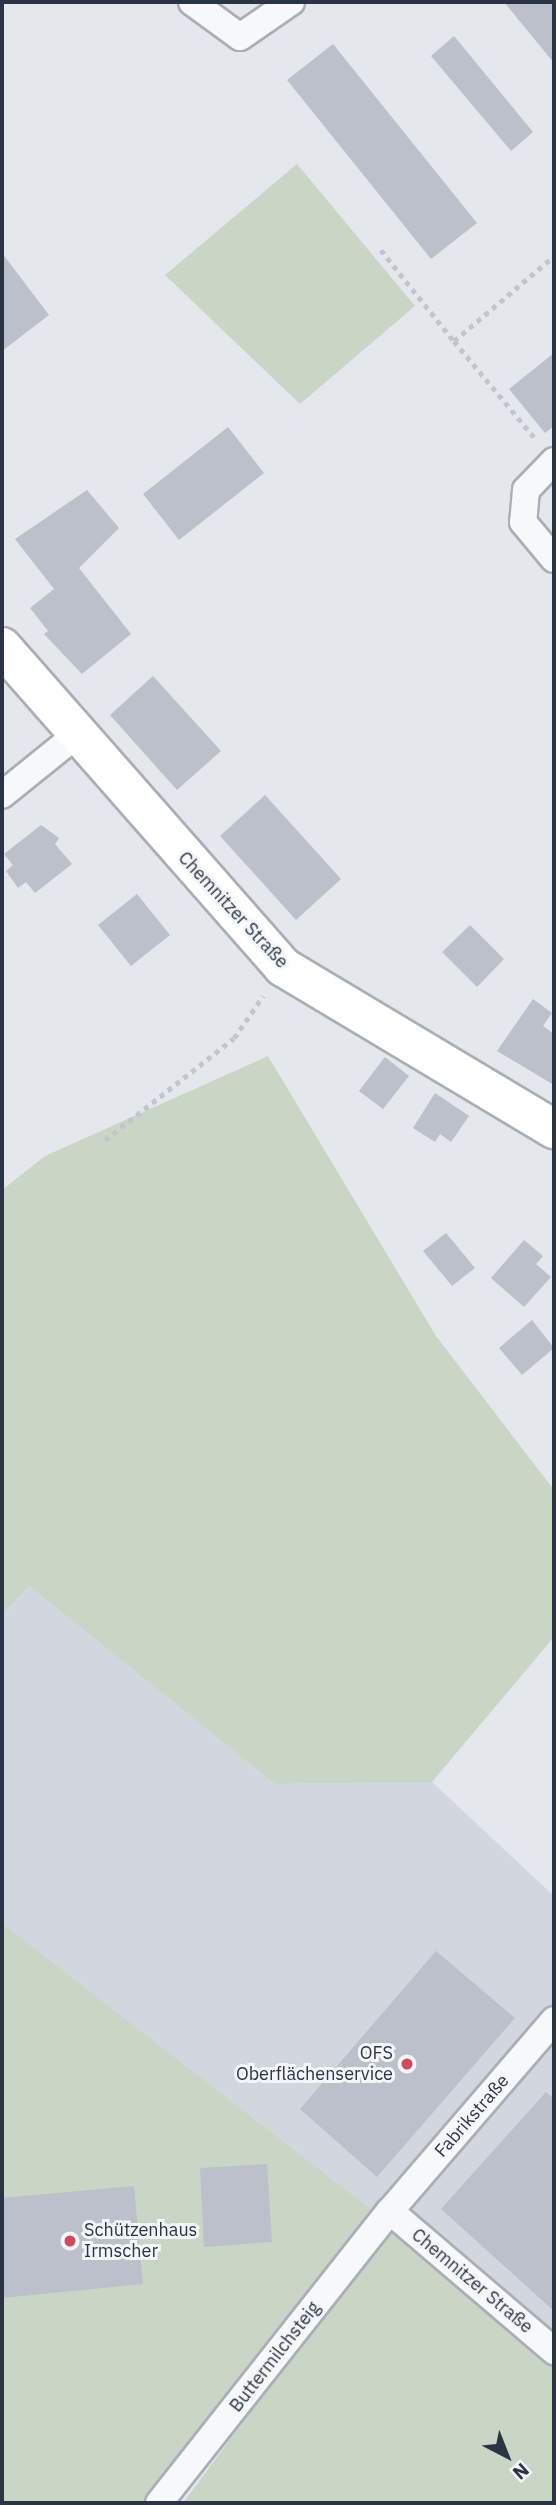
<!DOCTYPE html>
<html>
<head>
<meta charset="utf-8">
<style>
	body { margin:0 }
	#map { position:relative; width:556px; height:2505px; overflow:hidden; background:#e4e7ec; font-family:"IBM Plex Sans",sans-serif }
	div>[style] { position:absolute }
	[style*='--x'] { left:calc(var(--x)*1px); top:calc(var(--y)*1px); width:calc(var(--w)*1px); rotate:calc(var(--a)*1deg) }
	.built>* { inset:0; background:#d2d6de }
	.green>* { inset:0; background:#c9d6c5 }
	.building>* { inset:0; background:#bbc0ca }
	.path>* { height:4.5px; margin-top:-2.25px; transform-origin:0; background:repeating-linear-gradient(90deg,#c2c5cb 0 5px,transparent 0 10px) }
	.roads { filter:drop-shadow(2px 0 #a9aeb7) drop-shadow(-2px 0 #a9aeb7) drop-shadow(0 2px #a9aeb7) drop-shadow(0 -2px #a9aeb7) }
	.street>* { height:26px; margin:-13px; padding:0 13px; transform-origin:13px; border-radius:13px; background:#f7f8fa }
	.secondary>* { height:38px; margin:-19px; padding:0 19px; transform-origin:19px; border-radius:19px; background:#fff }
	.dots>* { width:19px; height:19px; translate:-50% -50%; box-sizing:border-box; border:4px solid #f4f6f9; border-radius:50% }
	span { translate:-50% -50%; white-space:nowrap; text-align:center; line-height:1.15; -webkit-text-stroke:6px #f4f6f9; paint-order:stroke }
	.street-label { font-size:18px; color:#2b3445 }
	.poi-label { font-size:18px; color:#2b3445 }
	.right { translate:-100% -50%; text-align:right }
	.left { translate:0 -50%; text-align:left }
	.frame { position:absolute; inset:0; border:4px solid #2b3445; pointer-events:none }
	.north { position:absolute; left:472px; top:2421px; width:70px; height:70px; -webkit-text-stroke:5px #f4f6f9; paint-order:stroke; rotate:138deg; font-size:19px; font-weight:700; line-height:28px; text-align:center; color:#2b3445 }
	.north::after { content:''; display:block; margin:auto; width:24px; height:32px; background:#2b3445; clip-path:polygon(50% 0,100% 100%,50% 72%,0 100%) }
</style>
</head>
<body>
<div id="map">
	<div class="built">
		<div style="clip-path:polygon(29px 1586px,275px 1784px,432px 1782px,554px 1896px,554px 2351px,2px 1923px,2px 1615px)"></div>
	</div>
	<div class="green">
		<div style="clip-path:polygon(297px 164px,415px 306px,300px 404px,165px 275px)"></div>
		<div style="clip-path:polygon(268px 1056px,436px 1336px,554px 1490px,554px 1637px,432px 1782px,275px 1784px,29px 1586px,2px 1615px,2px 1190px,45px 1156px)"></div>
		<div style="clip-path:polygon(2px 1923px,554px 2351px,554px 2503px,183px 2503px,354px 2271px,156px 2503px,2px 2503px)"></div>
	</div>
	<div class="building">
		<div style="clip-path:polygon(504px 2px,554px 2px,554px 63px)"></div>
		<div style="clip-path:polygon(454px 36px,533px 132px,511px 151px,431px 56px)"></div>
		<div style="clip-path:polygon(333px 44px,477px 223px,431px 259px,287px 80px)"></div>
		<div style="clip-path:polygon(2px 253px,49px 315px,2px 351px)"></div>
		<div style="clip-path:polygon(554px 353px,554px 426px,545px 433px,509px 389px)"></div>
		<div style="clip-path:polygon(228px 427px,264px 473px,179px 540px,143px 494px)"></div>
		<div style="clip-path:polygon(87px 490px,119px 528px,79px 568px,131px 634px,82px 674px,44px 634px,48px 631px,30px 608px,54px 589px,15px 539px)"></div>
		<div style="clip-path:polygon(153px 676px,221px 751px,177px 790px,110px 715px)"></div>
		<div style="clip-path:polygon(265px 795px,341px 879px,296px 920px,220px 836px)"></div>
		<div style="clip-path:polygon(41px 825px,59px 838px,55px 844px,72px 864px,35px 893px,26px 882px,18px 888px,6px 871px,13px 865px,4px 854px)"></div>
		<div style="clip-path:polygon(137px 894px,170px 935px,131px 966px,98px 925px)"></div>
		<div style="clip-path:polygon(470px 925px,504px 959px,477px 987px,442px 952px)"></div>
		<div style="clip-path:polygon(533px 999px,552px 1013px,543px 1026px,554px 1034px,554px 1085px,497px 1051px)"></div>
		<div style="clip-path:polygon(385px 1057px,409px 1076px,383px 1109px,359px 1091px)"></div>
		<div style="clip-path:polygon(435px 1093px,469px 1116px,451px 1142px,440px 1134px,435px 1142px,413px 1128px)"></div>
		<div style="clip-path:polygon(446px 1233px,475px 1268px,452px 1286px,423px 1251px)"></div>
		<div style="clip-path:polygon(524px 1240px,543px 1256px,536px 1264px,551px 1277px,524px 1307px,491px 1278px)"></div>
		<div style="clip-path:polygon(532px 1320px,554px 1348px,522px 1375px,499px 1348px)"></div>
		<div style="clip-path:polygon(436px 1951px,515px 2018px,377px 2177px,300px 2109px)"></div>
		<div style="clip-path:polygon(546px 2092px,554px 2099px,554px 2311px,441px 2209px)"></div>
		<div style="clip-path:polygon(267px 2164px,272px 2242px,204px 2247px,200px 2168px)"></div>
		<div style="clip-path:polygon(134px 2186px,143px 2284px,2px 2298px,2px 2198px)"></div>
	</div>
	<div class="path">
		<div style="--x:381;--y:250;--w:117;--a:51.3"></div>
		<div style="--x:454;--y:341;--w:131;--a:-40.4"></div>
		<div style="--x:454;--y:341;--w:125;--a:50.2"></div>
		<div style="--x:105;--y:1140;--w:164;--a:-38.3"></div>
		<div style="--x:234;--y:1038;--w:51;--a:-55.4"></div>
	</div>
	<div class="roads">
		<div class="street">
			<div style="--x:192;--y:2;--w:59;--a:36.1"></div>
			<div style="--x:240;--y:37;--w:62;--a:-34.5"></div>
			<div style="--x:554;--y:461;--w:40;--a:134"></div>
			<div style="--x:526;--y:490;--w:32;--a:95"></div>
			<div style="--x:523;--y:522;--w:48;--a:50"></div>
			<div style="--x:2;--y:795;--w:92;--a:-38.9"></div>
			<div style="--x:390;--y:2211;--w:216;--a:40.5"></div>
			<div style="--x:159;--y:2503;--w:372;--a:-51.7"></div>
			<div style="--x:390;--y:2211;--w:252;--a:-49.3"></div>
		</div>
		<div class="secondary">
			<div style="--x:2;--y:647;--w:426;--a:48.7"></div>
			<div style="--x:283;--y:967;--w:316;--a:30.9"></div>
		</div>
	</div>
	<div class="dots">
		<div style="left:407px;top:2064px;background:#d1495b"></div>
		<div style="left:70px;top:2241px;background:#d1495b"></div>
	</div>
	<div class="street-label">
		<span style="left:233px;top:910px;rotate:47deg">Chemnitzer Straße</span>
		<span style="left:472px;top:2116px;rotate:-49deg">Fabrikstraße</span>
		<span style="left:472px;top:2281px;rotate:40deg">Chemnitzer Straße</span>
		<span style="left:275px;top:2357px;rotate:-52deg">Buttermilchsteig</span>
	</div>
	<div class="poi-label">
		<span class="right" style="left:393px;top:2064px">OFS<br>Oberflächenservice</span>
		<span class="left" style="left:84px;top:2241px">Schützenhaus<br>Irmscher</span>
	</div>
	<div class="frame"></div>
	<div class="north">N</div>
</div>
</body>
</html>
